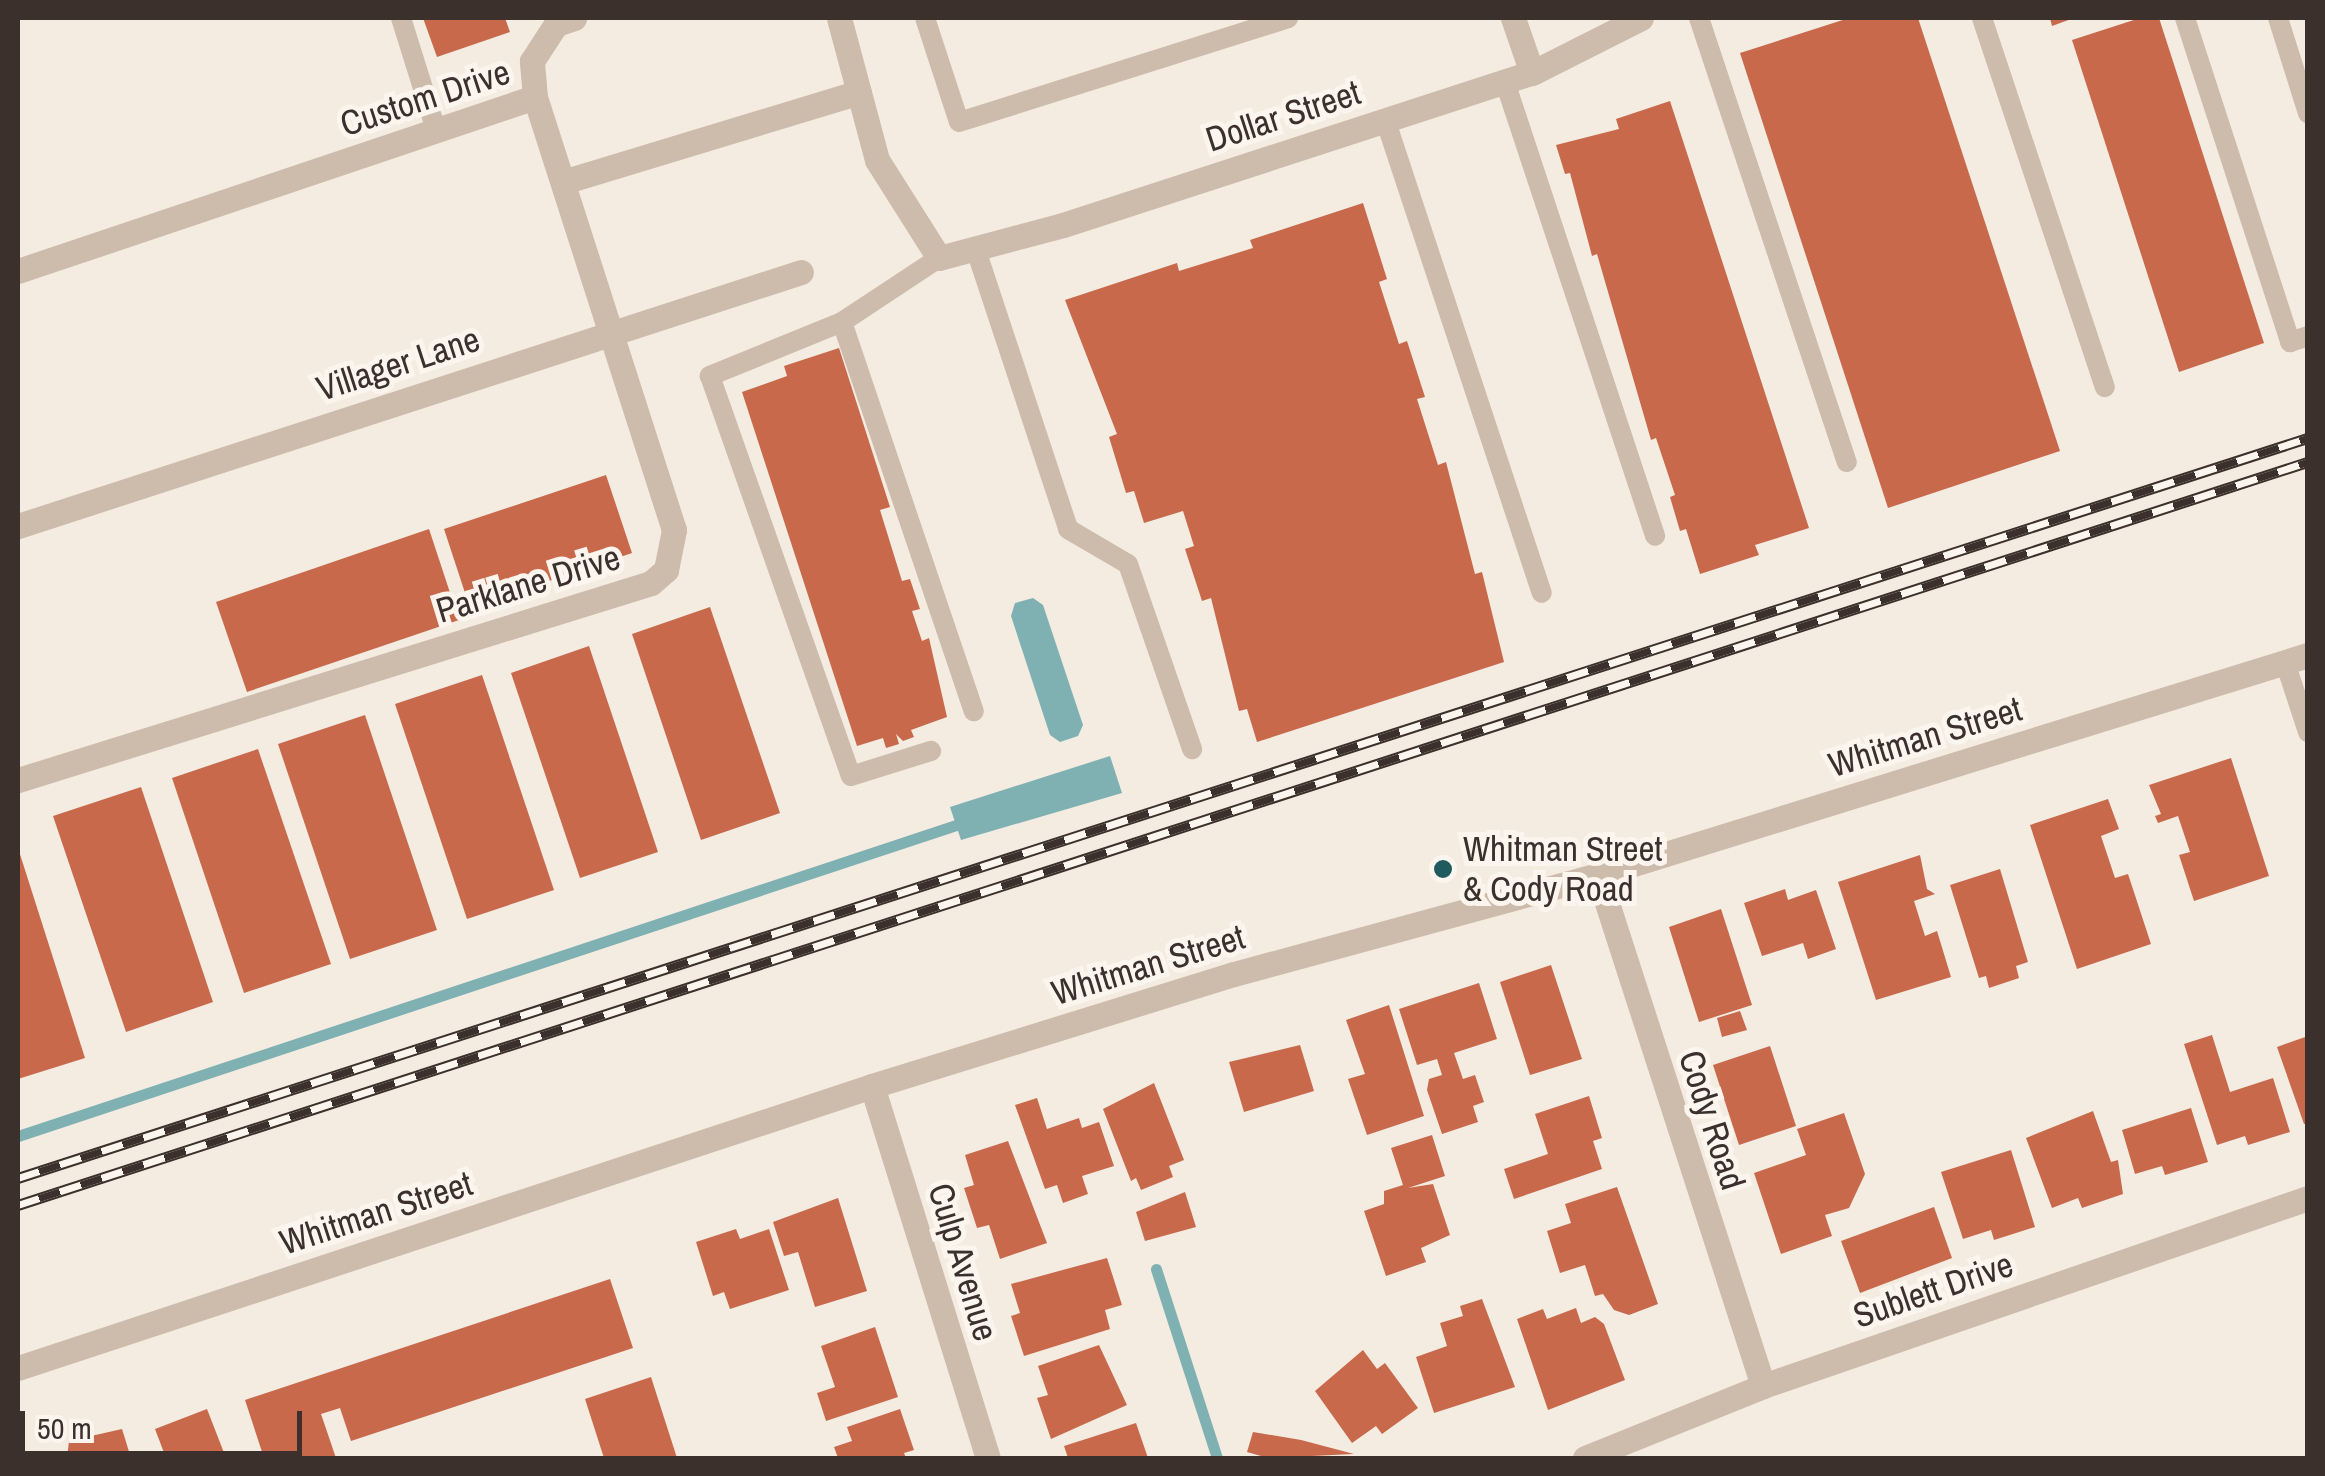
<!DOCTYPE html>
<html>
<head>
<meta charset="utf-8">
<style>
	body { margin:0 }
	#map { position:relative; width:2325px; height:1476px; overflow:hidden; background:#f4ebe1; font-family:"Archivo Narrow",sans-serif }
	div>[style] { position:absolute }
	[style*='--x'] { left:calc(var(--x)*1px); top:calc(var(--y)*1px); width:calc(var(--w)*1px); rotate:calc(var(--a)*1deg) }
	.water>* { inset:0; background:#7fb0b2 }
	.stream>* { height:11px; margin:-5.5px; padding:0 5.5px; transform-origin:5.5px; border-radius:5.5px; background:#7fb0b2 }
	.building>* { inset:0; background:#c8694b }
	.service>* { height:20px; margin:-10px; padding:0 10px; transform-origin:10px; border-radius:10px; background:#cdbbac }
	.minor>* { height:25px; margin:-12.5px; padding:0 12.5px; transform-origin:12.5px; border-radius:12.5px; background:#cdbbac }
	.tertiary>* { height:25px; margin:-12.5px; padding:0 12.5px; transform-origin:12.5px; border-radius:12.5px; background:#cdbbac }
	.rail>* { height:11px; margin-top:-5.5px; transform-origin:0; background:repeating-linear-gradient(90deg,#fbf5ee 0 22px,#3b302b 0 44px); box-sizing:border-box; border-block:2px solid #3b302b }
	.dots>* { width:28px; height:28px; translate:-50% -50%; box-sizing:border-box; border:5px solid #fbf5ee; border-radius:50% }
	span { translate:-50% -50%; white-space:nowrap; text-align:center; line-height:1.15; -webkit-text-stroke:10px #fbf5ee; paint-order:stroke }
	.street-label { font-size:35px; color:#3b302b }
	.poi-label { font-size:35px; color:#3b302b }
	.left { translate:0 -50%; text-align:left }
	.frame { position:absolute; inset:0; border:20px solid #3b302b; pointer-events:none }
	.scale { position:absolute; left:20px; top:1411px; width:282px; height:45px; box-sizing:border-box; border:5px solid #3b302b; border-top:0; padding-left:12px; font-size:30px; line-height:35px; white-space:nowrap; color:#3b302b; -webkit-text-stroke:8px #fbf5ee; paint-order:stroke }
</style>
</head>
<body>
<div id="map">
	<div class="water">
		<div style="clip-path:polygon(1033px 598px,1043px 605px,1083px 725px,1078px 736px,1060px 742px,1050px 735px,1011px 616px,1015px 603px)"></div>
		<div style="clip-path:polygon(1110px 756px,1122px 793px,961px 840px,950px 807px)"></div>
	</div>
	<div class="stream">
		<div style="--x:18;--y:1136;--w:1001;--a:-18.34"></div>
		<div style="--x:1156;--y:1269;--w:199;--a:72.1"></div>
	</div>
	<div class="building">
		<div style="clip-path:polygon(423px 18px,505px 18px,510px 32px,437px 57px)"></div>
		<div style="clip-path:polygon(1849px 18px,1918px 18px,2060px 451px,1888px 508px,1740px 53px)"></div>
		<div style="clip-path:polygon(2050px 18px,2074px 18px,2052px 26px)"></div>
		<div style="clip-path:polygon(2140px 18px,2159px 18px,2264px 343px,2179px 372px,2072px 40px)"></div>
		<div style="clip-path:polygon(1670px 101px,1809px 528px,1755px 545px,1759px 555px,1700px 574px,1686px 529px,1680px 531px,1670px 497px,1675px 495px,1656px 438px,1651px 440px,1597px 254px,1592px 256px,1570px 173px,1565px 174px,1556px 145px,1619px 129px,1616px 119px)"></div>
		<div style="clip-path:polygon(1363px 203px,1387px 279px,1379px 282px,1399px 344px,1407px 341px,1425px 397px,1417px 399px,1438px 465px,1446px 462px,1475px 574px,1482px 572px,1504px 662px,1257px 742px,1247px 709px,1239px 711px,1211px 598px,1202px 601px,1185px 549px,1194px 546px,1183px 511px,1144px 523px,1134px 491px,1126px 493px,1109px 437px,1117px 434px,1065px 300px,1177px 263px,1179px 271px,1253px 248px,1250px 240px)"></div>
		<div style="clip-path:polygon(839px 348px,890px 507px,880px 510px,902px 581px,910px 579px,920px 609px,912px 611px,922px 641px,929px 638px,947px 717px,911px 730px,914px 737px,903px 741px,896px 734px,899px 744px,886px 748px,883px 738px,857px 746px,742px 392px,787px 376px,784px 366px)"></div>
		<div style="clip-path:polygon(606px 475px,632px 553px,470px 608px,444px 529px)"></div>
		<div style="clip-path:polygon(429px 529px,459px 620px,247px 692px,216px 602px)"></div>
		<div style="clip-path:polygon(710px 607px,780px 813px,701px 840px,632px 634px)"></div>
		<div style="clip-path:polygon(589px 646px,658px 852px,580px 878px,511px 673px)"></div>
		<div style="clip-path:polygon(482px 675px,554px 890px,467px 919px,395px 704px)"></div>
		<div style="clip-path:polygon(365px 715px,437px 930px,350px 959px,278px 744px)"></div>
		<div style="clip-path:polygon(258px 749px,331px 964px,244px 993px,172px 778px)"></div>
		<div style="clip-path:polygon(2231px 758px,2269px 876px,2194px 901px,2179px 855px,2190px 852px,2178px 816px,2158px 823px,2155px 816px,2161px 814px,2149px 785px)"></div>
		<div style="clip-path:polygon(141px 787px,213px 1002px,126px 1032px,53px 816px)"></div>
		<div style="clip-path:polygon(2108px 799px,2119px 829px,2101px 836px,2115px 878px,2128px 874px,2151px 944px,2077px 969px,2030px 825px)"></div>
		<div style="clip-path:polygon(18px 848px,85px 1058px,18px 1079px)"></div>
		<div style="clip-path:polygon(1920px 855px,1927px 889px,1935px 894px,1914px 901px,1925px 936px,1937px 931px,1951px 977px,1876px 1000px,1838px 882px)"></div>
		<div style="clip-path:polygon(2000px 869px,2028px 962px,2016px 966px,2019px 978px,1989px 988px,1986px 976px,1979px 978px,1950px 885px)"></div>
		<div style="clip-path:polygon(1785px 889px,1788px 900px,1816px 890px,1836px 949px,1808px 959px,1803px 943px,1762px 956px,1744px 903px)"></div>
		<div style="clip-path:polygon(1721px 909px,1752px 1005px,1699px 1022px,1669px 927px)"></div>
		<div style="clip-path:polygon(1551px 965px,1582px 1059px,1530px 1075px,1500px 982px)"></div>
		<div style="clip-path:polygon(1479px 983px,1497px 1039px,1454px 1053px,1463px 1079px,1475px 1075px,1484px 1102px,1473px 1106px,1478px 1122px,1442px 1134px,1427px 1090px,1429px 1079px,1442px 1075px,1437px 1059px,1417px 1065px,1399px 1009px)"></div>
		<div style="clip-path:polygon(1389px 1005px,1424px 1116px,1367px 1135px,1348px 1079px,1365px 1074px,1346px 1020px)"></div>
		<div style="clip-path:polygon(1740px 1011px,1747px 1030px,1722px 1037px,1717px 1018px)"></div>
		<div style="clip-path:polygon(2212px 1035px,2230px 1092px,2273px 1078px,2290px 1132px,2248px 1145px,2245px 1136px,2217px 1145px,2184px 1044px)"></div>
		<div style="clip-path:polygon(2308px 1036px,2308px 1123px,2304px 1124px,2277px 1047px)"></div>
		<div style="clip-path:polygon(1300px 1045px,1314px 1091px,1244px 1112px,1229px 1062px)"></div>
		<div style="clip-path:polygon(1770px 1046px,1796px 1126px,1739px 1145px,1713px 1065px)"></div>
		<div style="clip-path:polygon(1154px 1083px,1184px 1160px,1169px 1166px,1173px 1177px,1141px 1190px,1136px 1178px,1131px 1181px,1103px 1109px)"></div>
		<div style="clip-path:polygon(1589px 1096px,1602px 1138px,1593px 1141px,1602px 1169px,1514px 1199px,1504px 1169px,1548px 1154px,1535px 1114px)"></div>
		<div style="clip-path:polygon(1037px 1098px,1047px 1129px,1079px 1118px,1082px 1128px,1099px 1122px,1114px 1166px,1082px 1176px,1088px 1194px,1063px 1203px,1057px 1185px,1045px 1189px,1015px 1105px)"></div>
		<div style="clip-path:polygon(2191px 1108px,2208px 1162px,2165px 1175px,2162px 1166px,2135px 1174px,2122px 1130px)"></div>
		<div style="clip-path:polygon(2093px 1111px,2111px 1162px,2118px 1160px,2123px 1194px,2082px 1208px,2078px 1198px,2052px 1208px,2026px 1138px)"></div>
		<div style="clip-path:polygon(1844px 1113px,1865px 1174px,1849px 1208px,1825px 1215px,1832px 1236px,1781px 1254px,1754px 1173px,1806px 1155px,1797px 1129px)"></div>
		<div style="clip-path:polygon(1432px 1135px,1445px 1176px,1408px 1188px,1433px 1184px,1450px 1235px,1421px 1248px,1426px 1262px,1386px 1276px,1364px 1211px,1384px 1204px,1384px 1191px,1403px 1185px,1391px 1148px)"></div>
		<div style="clip-path:polygon(1008px 1141px,1047px 1243px,1000px 1259px,989px 1225px,977px 1228px,964px 1188px,974px 1185px,965px 1155px)"></div>
		<div style="clip-path:polygon(2011px 1150px,2035px 1227px,1994px 1240px,1991px 1230px,1963px 1239px,1941px 1172px)"></div>
		<div style="clip-path:polygon(1617px 1187px,1658px 1304px,1629px 1315px,1614px 1310px,1603px 1294px,1595px 1296px,1585px 1265px,1560px 1273px,1547px 1231px,1571px 1223px,1565px 1204px)"></div>
		<div style="clip-path:polygon(1185px 1192px,1196px 1227px,1145px 1241px,1136px 1212px)"></div>
		<div style="clip-path:polygon(838px 1198px,867px 1291px,815px 1307px,798px 1252px,784px 1256px,773px 1222px)"></div>
		<div style="clip-path:polygon(1934px 1207px,1952px 1258px,1860px 1293px,1841px 1241px)"></div>
		<div style="clip-path:polygon(736px 1229px,740px 1239px,769px 1229px,789px 1290px,730px 1309px,724px 1292px,713px 1296px,696px 1242px)"></div>
		<div style="clip-path:polygon(1107px 1258px,1122px 1305px,1105px 1310px,1110px 1329px,1024px 1356px,1011px 1316px,1020px 1313px,1011px 1284px)"></div>
		<div style="clip-path:polygon(610px 1279px,633px 1348px,351px 1441px,340px 1408px,321px 1414px,336px 1458px,264px 1458px,245px 1400px)"></div>
		<div style="clip-path:polygon(1482px 1299px,1515px 1387px,1434px 1413px,1416px 1357px,1447px 1346px,1440px 1323px,1463px 1316px,1460px 1306px)"></div>
		<div style="clip-path:polygon(1576px 1308px,1581px 1323px,1595px 1317px,1604px 1324px,1625px 1380px,1548px 1410px,1517px 1319px,1543px 1309px,1547px 1319px)"></div>
		<div style="clip-path:polygon(875px 1327px,898px 1397px,826px 1421px,817px 1393px,835px 1387px,821px 1346px)"></div>
		<div style="clip-path:polygon(1099px 1345px,1127px 1405px,1051px 1439px,1037px 1398px,1048px 1395px,1038px 1366px)"></div>
		<div style="clip-path:polygon(1363px 1350px,1377px 1369px,1385px 1363px,1418px 1408px,1382px 1434px,1376px 1426px,1352px 1443px,1315px 1391px)"></div>
		<div style="clip-path:polygon(651px 1377px,677px 1458px,604px 1458px,585px 1399px)"></div>
		<div style="clip-path:polygon(207px 1409px,226px 1458px,166px 1458px,155px 1429px)"></div>
		<div style="clip-path:polygon(900px 1409px,914px 1450px,904px 1453px,906px 1458px,838px 1458px,834px 1447px,852px 1441px,847px 1427px)"></div>
		<div style="clip-path:polygon(1136px 1423px,1148px 1458px,1068px 1458px,1064px 1446px)"></div>
		<div style="clip-path:polygon(122px 1429px,131px 1458px,67px 1458px,69px 1441px)"></div>
		<div style="clip-path:polygon(1253px 1432px,1301px 1440px,1354px 1454px,1268px 1458px,1247px 1452px)"></div>
	</div>
	<div class="service">
		<div style="--x:401;--y:18;--w:117;--a:72.6"></div>
		<div style="--x:925;--y:18;--w:109;--a:71.9"></div>
		<div style="--x:959;--y:122;--w:345;--a:-17.5"></div>
		<div style="--x:1699;--y:18;--w:468;--a:71.6"></div>
		<div style="--x:1982;--y:18;--w:389;--a:71.6"></div>
		<div style="--x:2185;--y:18;--w:341;--a:72"></div>
		<div style="--x:2290;--y:342;--w:19;--a:-18"></div>
		<div style="--x:2278;--y:18;--w:100;--a:72.5"></div>
		<div style="--x:1505;--y:82;--w:478;--a:71.7"></div>
		<div style="--x:1385;--y:119;--w:499;--a:71.7"></div>
		<div style="--x:975;--y:247;--w:297;--a:71.7"></div>
		<div style="--x:1068;--y:529;--w:69;--a:30.3"></div>
		<div style="--x:1128;--y:564;--w:196;--a:70.9"></div>
		<div style="--x:939;--y:258;--w:116;--a:146.6"></div>
		<div style="--x:842;--y:322;--w:411;--a:71.3"></div>
		<div style="--x:842;--y:322;--w:143;--a:157.8"></div>
		<div style="--x:710;--y:376;--w:424;--a:70.6"></div>
		<div style="--x:851;--y:776;--w:84;--a:-17.4"></div>
		<div style="--x:2285;--y:662;--w:74;--a:71.8"></div>
	</div>
	<div class="minor">
		<div style="--x:839;--y:18;--w:147;--a:75"></div>
		<div style="--x:877;--y:160;--w:116;--a:57.7"></div>
		<div style="--x:939;--y:258;--w:128;--a:-14.9"></div>
		<div style="--x:1063;--y:225;--w:493;--a:-18"></div>
		<div style="--x:1532;--y:73;--w:122;--a:-26.8"></div>
		<div style="--x:1513;--y:18;--w:58;--a:70.9"></div>
		<div style="--x:563;--y:182;--w:309;--a:-16.9"></div>
		<div style="--x:18;--y:271;--w:545;--a:-18.6"></div>
		<div style="--x:18;--y:526;--w:823;--a:-17.97"></div>
		<div style="--x:18;--y:780;--w:663;--a:-17.29"></div>
		<div style="--x:651;--y:583;--w:20;--a:-41"></div>
		<div style="--x:666;--y:570;--w:41;--a:-78.7"></div>
		<div style="--x:674;--y:530;--w:455;--a:-107.8"></div>
		<div style="--x:535;--y:97;--w:36;--a:-95"></div>
		<div style="--x:532;--y:61;--w:44;--a:-57"></div>
		<div style="--x:556;--y:24;--w:19;--a:-18"></div>
		<div style="--x:1598;--y:875;--w:537;--a:72.1"></div>
		<div style="--x:872;--y:1086;--w:390;--a:72.7"></div>
		<div style="--x:1585;--y:1458;--w:192;--a:-22"></div>
		<div style="--x:1763;--y:1386;--w:577;--a:-19.03"></div>
	</div>
	<div class="tertiary">
		<div style="--x:18;--y:1368;--w:899;--a:-18.27"></div>
		<div style="--x:872;--y:1086;--w:379;--a:-17.2"></div>
		<div style="--x:1234;--y:974;--w:377;--a:-15.2"></div>
		<div style="--x:1598;--y:875;--w:743;--a:-17.22"></div>
	</div>
	<div class="rail">
		<div style="--x:18;--y:1178;--w:2407;--a:-17.91"></div>
		<div style="--x:18;--y:1205;--w:2408;--a:-17.98"></div>
	</div>
	<div class="dots">
		<div style="left:1443px;top:869px;background:#1f5a5e"></div>
	</div>
	<div class="street-label">
		<span style="left:425px;top:98px;rotate:-18deg">Custom Drive</span>
		<span style="left:1283px;top:116px;rotate:-18deg">Dollar Street</span>
		<span style="left:398px;top:364px;rotate:-18deg">Villager Lane</span>
		<span style="left:528px;top:584px;rotate:-17deg">Parklane Drive</span>
		<span style="left:1925px;top:737px;rotate:-17deg">Whitman Street</span>
		<span style="left:1148px;top:965px;rotate:-17deg">Whitman Street</span>
		<span style="left:1712px;top:1120px;rotate:72deg">Cody Road</span>
		<span style="left:376px;top:1213px;rotate:-18deg">Whitman Street</span>
		<span style="left:963px;top:1262px;rotate:73deg">Culp Avenue</span>
		<span style="left:1933px;top:1290px;rotate:-19deg">Sublett Drive</span>
	</div>
	<div class="poi-label">
		<span class="left" style="left:1463px;top:869px">Whitman Street<br>&amp; Cody Road</span>
	</div>
	<div class="frame"></div>
	<div class="scale">50 m</div>
</div>
</body>
</html>
